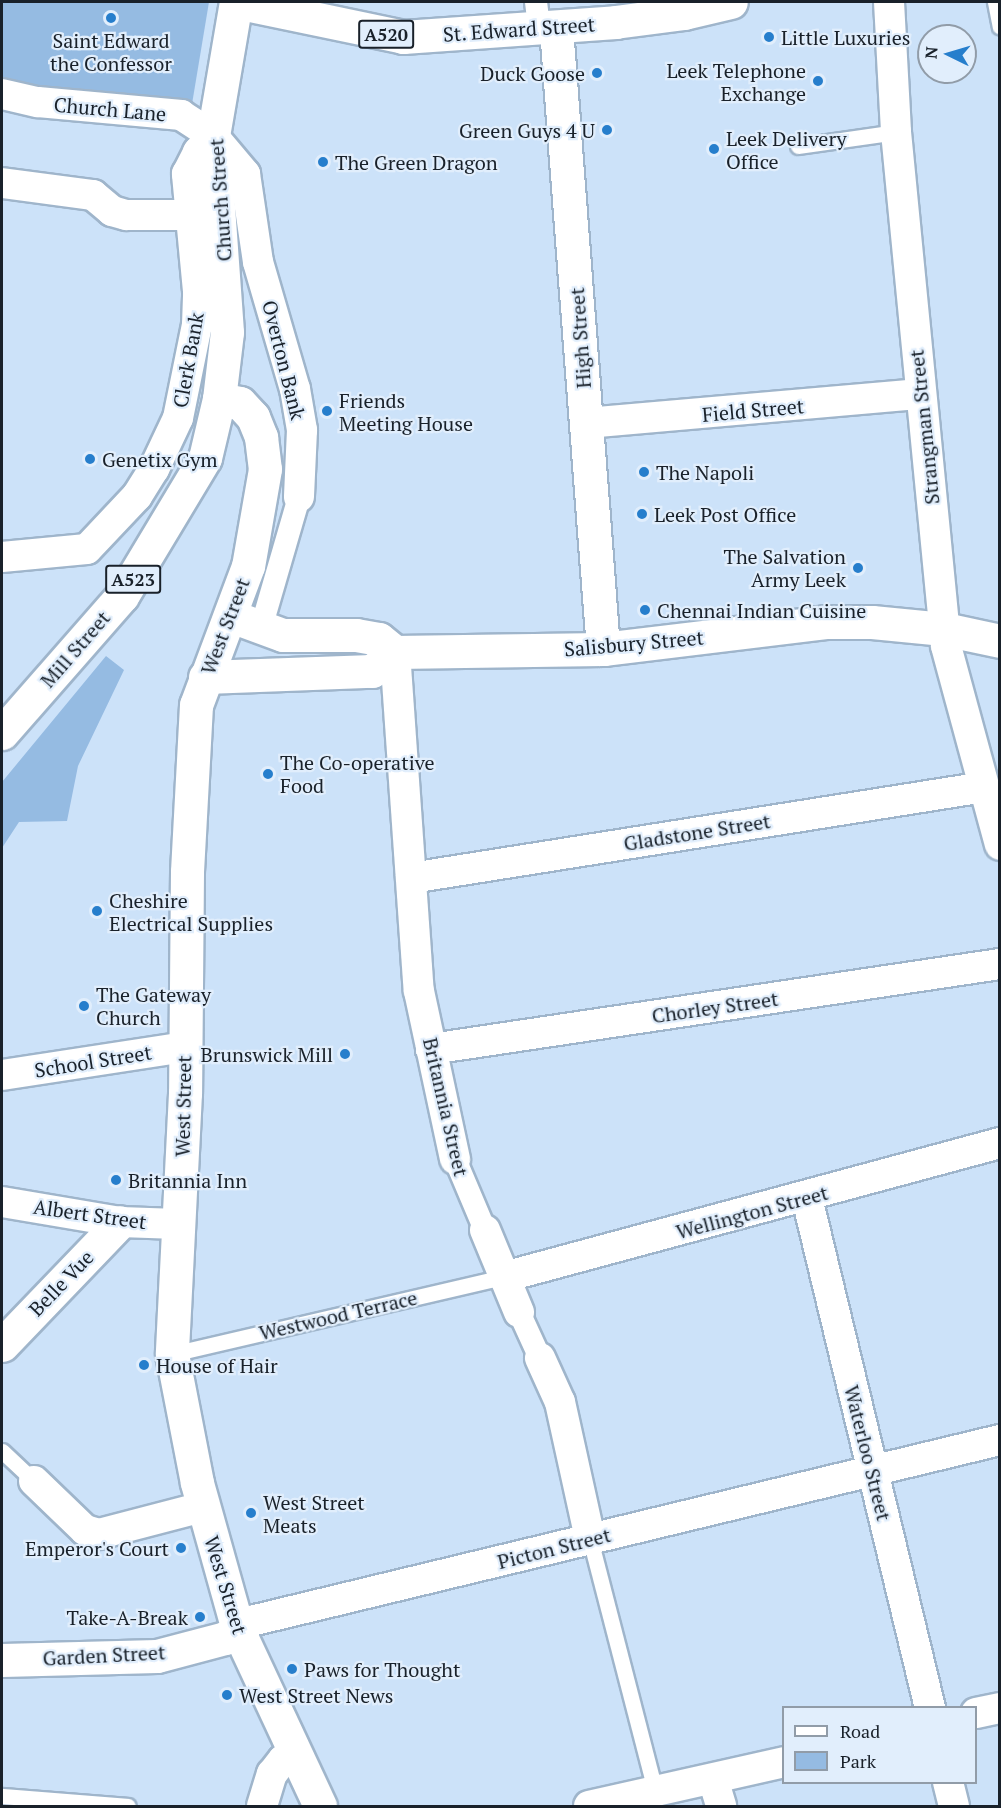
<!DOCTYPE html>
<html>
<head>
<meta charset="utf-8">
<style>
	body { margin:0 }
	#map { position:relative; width:1001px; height:1808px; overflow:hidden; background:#cce2f9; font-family:"PT Serif",serif }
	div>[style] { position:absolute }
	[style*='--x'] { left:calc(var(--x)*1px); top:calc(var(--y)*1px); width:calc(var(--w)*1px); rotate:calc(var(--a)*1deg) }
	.green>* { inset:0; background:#95bbe2 }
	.roads { filter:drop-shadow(2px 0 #9fb5cb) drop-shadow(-2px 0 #9fb5cb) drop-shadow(0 2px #9fb5cb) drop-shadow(0 -2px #9fb5cb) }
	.service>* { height:15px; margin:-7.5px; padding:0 7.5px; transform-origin:7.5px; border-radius:7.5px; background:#fff }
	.pedestrian>* { height:22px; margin:-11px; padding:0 11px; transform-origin:11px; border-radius:11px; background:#fff }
	.minor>* { height:30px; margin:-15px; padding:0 15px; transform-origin:15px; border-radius:15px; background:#fff }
	.tertiary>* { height:33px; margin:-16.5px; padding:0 16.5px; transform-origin:16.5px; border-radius:16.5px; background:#fff }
	.trunk>* { height:33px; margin:-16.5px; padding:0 16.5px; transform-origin:16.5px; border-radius:16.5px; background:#fff }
	.dots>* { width:16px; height:16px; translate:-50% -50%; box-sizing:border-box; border:3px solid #e1eefc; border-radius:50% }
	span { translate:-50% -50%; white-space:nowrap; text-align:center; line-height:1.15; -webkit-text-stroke:4.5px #e1eefc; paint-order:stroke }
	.shield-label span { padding:2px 4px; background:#e1eefc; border:2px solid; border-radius:4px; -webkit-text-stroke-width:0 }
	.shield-label { font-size:18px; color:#19212a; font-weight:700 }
	.street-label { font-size:20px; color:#19212a }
	.poi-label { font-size:20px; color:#19212a }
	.left { translate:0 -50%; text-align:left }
	.right { translate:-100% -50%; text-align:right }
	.frame { position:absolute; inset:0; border:3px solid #19212a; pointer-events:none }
	.legend { position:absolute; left:782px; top:1706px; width:195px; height:78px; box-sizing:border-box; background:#e1eefc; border:2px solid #919ca8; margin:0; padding:8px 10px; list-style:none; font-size:18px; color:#19212a }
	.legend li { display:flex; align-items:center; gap:12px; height:30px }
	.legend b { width:30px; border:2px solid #919ca8 }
	.north { position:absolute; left:917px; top:24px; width:60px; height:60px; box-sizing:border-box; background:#e1eefc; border:2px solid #919ca8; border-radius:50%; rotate:275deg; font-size:16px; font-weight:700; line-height:24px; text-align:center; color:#19212a }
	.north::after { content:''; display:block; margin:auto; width:21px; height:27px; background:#267ecc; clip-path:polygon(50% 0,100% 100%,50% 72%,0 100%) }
</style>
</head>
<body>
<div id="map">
	<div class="green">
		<div style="clip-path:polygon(2px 2px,209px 2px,192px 104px,35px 96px,2px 88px)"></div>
		<div style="clip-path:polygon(106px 656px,124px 670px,78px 766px,67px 821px,19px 822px,2px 848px,2px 782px)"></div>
	</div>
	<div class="roads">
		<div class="service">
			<div style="--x:995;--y:2;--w:25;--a:79"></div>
			<div style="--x:798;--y:146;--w:99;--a:-8.1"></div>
			<div style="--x:172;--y:1354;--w:341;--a:-13.1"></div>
			<div style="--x:2;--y:1451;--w:44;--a:43.2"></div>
			<div style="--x:590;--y:1539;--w:260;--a:75.5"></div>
			<div style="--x:2;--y:1796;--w:126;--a:4.5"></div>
		</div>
		<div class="pedestrian">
			<div style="--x:536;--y:2;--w:26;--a:83"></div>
			<div style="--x:261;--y:628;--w:136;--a:-73.8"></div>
			<div style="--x:455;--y:1159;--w:77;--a:67.1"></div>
			<div style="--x:519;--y:1312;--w:51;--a:65.5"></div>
		</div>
		<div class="minor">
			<div style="--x:889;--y:2;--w:130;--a:86.9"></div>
			<div style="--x:896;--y:132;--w:516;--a:84.44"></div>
			<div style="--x:946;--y:646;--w:206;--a:74.8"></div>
			<div style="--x:2;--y:94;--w:37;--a:13"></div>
			<div style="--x:38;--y:102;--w:144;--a:5.2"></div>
			<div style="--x:181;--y:115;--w:38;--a:33"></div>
			<div style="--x:213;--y:136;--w:50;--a:49.9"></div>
			<div style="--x:245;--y:174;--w:89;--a:81.6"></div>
			<div style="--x:258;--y:262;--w:132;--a:73.8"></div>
			<div style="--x:295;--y:389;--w:42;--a:80.3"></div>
			<div style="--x:302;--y:430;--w:67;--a:92.6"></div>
			<div style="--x:2;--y:183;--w:92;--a:7.5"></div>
			<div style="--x:93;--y:195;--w:25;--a:40"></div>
			<div style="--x:112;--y:211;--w:15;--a:16"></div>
			<div style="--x:126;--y:215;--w:64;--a:0"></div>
			<div style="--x:587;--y:423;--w:334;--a:-5"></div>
			<div style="--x:2;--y:557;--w:85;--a:-5.4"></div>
			<div style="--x:87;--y:549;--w:73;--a:-46.7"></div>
			<div style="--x:137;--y:496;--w:32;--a:-58"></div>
			<div style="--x:154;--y:469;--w:56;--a:-64.8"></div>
			<div style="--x:178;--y:418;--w:95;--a:-78.5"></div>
			<div style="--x:197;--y:325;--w:34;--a:-88"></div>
			<div style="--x:198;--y:291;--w:118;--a:-95.4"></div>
			<div style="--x:187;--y:174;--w:25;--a:-63"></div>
			<div style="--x:198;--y:152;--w:22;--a:-47"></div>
			<div style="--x:395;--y:652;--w:340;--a:86"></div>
			<div style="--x:419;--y:991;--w:172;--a:77.9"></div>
			<div style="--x:411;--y:878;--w:580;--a:-9.02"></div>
			<div style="--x:431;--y:1049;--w:575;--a:-8.5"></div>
			<div style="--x:2;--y:1075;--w:185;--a:-8.7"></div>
			<div style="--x:807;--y:1198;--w:525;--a:76.44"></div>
			<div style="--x:2;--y:1202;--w:120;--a:9.6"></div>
			<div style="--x:120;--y:1222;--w:58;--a:2"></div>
			<div style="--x:485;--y:1230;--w:89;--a:67.5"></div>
			<div style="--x:504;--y:1277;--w:514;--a:-15.12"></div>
			<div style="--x:540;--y:1358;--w:48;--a:65.6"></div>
			<div style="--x:560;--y:1402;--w:140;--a:77.6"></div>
			<div style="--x:34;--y:1481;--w:71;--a:43.9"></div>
			<div style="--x:85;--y:1530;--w:15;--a:16"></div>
			<div style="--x:99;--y:1534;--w:107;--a:-14.6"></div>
			<div style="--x:238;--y:1630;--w:16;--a:-35"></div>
			<div style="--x:251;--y:1621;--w:771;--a:-13.59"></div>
			<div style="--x:976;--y:1713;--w:25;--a:-12"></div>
			<div style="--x:713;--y:1779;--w:28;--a:73"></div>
			<div style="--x:948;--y:1782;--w:25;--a:76"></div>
			<div style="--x:262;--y:1806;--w:34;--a:-73"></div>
			<div style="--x:272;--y:1774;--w:18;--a:-52"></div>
			<div style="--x:283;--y:1760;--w:13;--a:-23"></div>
			<div style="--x:589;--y:1806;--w:200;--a:-12.7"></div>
		</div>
		<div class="tertiary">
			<div style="--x:556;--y:28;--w:623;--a:85.67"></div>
			<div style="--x:219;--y:399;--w:21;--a:11"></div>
			<div style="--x:240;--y:403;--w:19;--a:47"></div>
			<div style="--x:253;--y:417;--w:22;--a:68"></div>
			<div style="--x:261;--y:437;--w:32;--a:83"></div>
			<div style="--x:265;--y:469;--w:98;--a:99.9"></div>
			<div style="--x:248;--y:566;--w:148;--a:110.5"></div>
			<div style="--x:196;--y:705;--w:167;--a:93.1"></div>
			<div style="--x:187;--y:872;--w:221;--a:90.5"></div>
			<div style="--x:185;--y:1093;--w:261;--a:92.9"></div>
			<div style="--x:172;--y:1354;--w:131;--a:79"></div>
			<div style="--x:197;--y:1483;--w:153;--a:74.4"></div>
			<div style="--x:238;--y:1630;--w:194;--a:65"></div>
			<div style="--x:231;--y:616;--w:55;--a:20.1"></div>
			<div style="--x:283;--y:635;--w:73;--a:0"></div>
			<div style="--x:356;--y:635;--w:23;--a:10"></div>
			<div style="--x:379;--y:639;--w:21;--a:39"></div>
			<div style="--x:205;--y:677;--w:167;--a:-2.1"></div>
			<div style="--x:372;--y:671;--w:30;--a:-40"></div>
			<div style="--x:395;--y:652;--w:208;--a:-0.8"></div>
			<div style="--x:603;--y:649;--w:224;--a:-6.9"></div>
			<div style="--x:825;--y:622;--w:47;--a:0"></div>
			<div style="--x:872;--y:622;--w:72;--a:5.6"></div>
			<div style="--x:944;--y:629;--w:57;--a:12.1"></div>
			<div style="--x:2;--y:1345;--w:170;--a:-46.2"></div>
			<div style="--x:2;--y:1660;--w:155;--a:-1.5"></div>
			<div style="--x:157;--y:1656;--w:70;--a:-14.8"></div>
			<div style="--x:225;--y:1638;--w:15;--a:-32"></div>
		</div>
		<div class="trunk">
			<div style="--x:236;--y:2;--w:171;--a:11.8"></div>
			<div style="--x:403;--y:37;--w:213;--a:-4"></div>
			<div style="--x:615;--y:22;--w:70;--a:-7.4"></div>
			<div style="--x:684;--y:13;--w:48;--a:-13.2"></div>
			<div style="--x:2;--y:733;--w:182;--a:-48.8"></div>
			<div style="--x:122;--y:596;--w:161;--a:-59"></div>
			<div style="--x:205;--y:458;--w:61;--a:-76.7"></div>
			<div style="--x:219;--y:399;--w:67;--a:-83.2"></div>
			<div style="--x:227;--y:332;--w:196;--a:-94.1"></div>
			<div style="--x:213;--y:136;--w:136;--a:-80.3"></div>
		</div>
	</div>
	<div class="dots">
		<div style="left:111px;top:18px;background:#267ecc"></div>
		<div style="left:769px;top:37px;background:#267ecc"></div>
		<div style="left:597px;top:73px;background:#267ecc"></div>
		<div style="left:818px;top:81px;background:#267ecc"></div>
		<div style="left:607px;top:130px;background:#267ecc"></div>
		<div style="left:714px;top:149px;background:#267ecc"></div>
		<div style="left:323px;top:162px;background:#267ecc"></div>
		<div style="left:327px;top:411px;background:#267ecc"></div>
		<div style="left:90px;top:459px;background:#267ecc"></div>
		<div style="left:644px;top:472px;background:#267ecc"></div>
		<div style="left:642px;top:514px;background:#267ecc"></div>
		<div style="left:858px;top:568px;background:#267ecc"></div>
		<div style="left:645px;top:610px;background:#267ecc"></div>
		<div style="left:268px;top:774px;background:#267ecc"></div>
		<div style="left:97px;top:911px;background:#267ecc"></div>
		<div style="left:84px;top:1006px;background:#267ecc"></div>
		<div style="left:345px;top:1054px;background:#267ecc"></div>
		<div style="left:116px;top:1180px;background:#267ecc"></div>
		<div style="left:144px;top:1365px;background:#267ecc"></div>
		<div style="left:251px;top:1513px;background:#267ecc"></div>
		<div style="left:181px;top:1548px;background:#267ecc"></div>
		<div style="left:200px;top:1617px;background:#267ecc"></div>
		<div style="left:292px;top:1669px;background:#267ecc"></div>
		<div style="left:227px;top:1695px;background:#267ecc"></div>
	</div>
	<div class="shield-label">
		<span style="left:386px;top:34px">A520</span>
		<span style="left:133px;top:579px">A523</span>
	</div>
	<div class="street-label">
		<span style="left:519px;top:29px;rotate:-4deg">St. Edward Street</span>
		<span style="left:110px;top:109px;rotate:5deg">Church Lane</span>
		<span style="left:220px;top:200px;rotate:-94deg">Church Street</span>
		<span style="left:580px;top:338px;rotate:-94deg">High Street</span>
		<span style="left:188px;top:360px;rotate:-80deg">Clerk Bank</span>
		<span style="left:284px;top:360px;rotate:76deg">Overton Bank</span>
		<span style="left:753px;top:410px;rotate:-5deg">Field Street</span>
		<span style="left:924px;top:427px;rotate:-96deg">Strangman Street</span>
		<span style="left:225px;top:626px;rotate:-69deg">West Street</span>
		<span style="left:634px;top:643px;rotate:-5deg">Salisbury Street</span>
		<span style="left:75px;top:649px;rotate:-49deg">Mill Street</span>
		<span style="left:697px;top:832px;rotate:-9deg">Gladstone Street</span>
		<span style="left:715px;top:1007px;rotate:-8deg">Chorley Street</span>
		<span style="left:93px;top:1061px;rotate:-9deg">School Street</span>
		<span style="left:183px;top:1106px;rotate:-89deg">West Street</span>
		<span style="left:446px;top:1107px;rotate:77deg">Britannia Street</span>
		<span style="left:752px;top:1212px;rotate:-15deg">Wellington Street</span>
		<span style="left:90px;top:1214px;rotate:8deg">Albert Street</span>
		<span style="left:61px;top:1283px;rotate:-46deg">Belle Vue</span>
		<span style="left:338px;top:1315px;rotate:-13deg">Westwood Terrace</span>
		<span style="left:868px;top:1453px;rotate:76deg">Waterloo Street</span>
		<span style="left:554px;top:1548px;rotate:-14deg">Picton Street</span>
		<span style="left:226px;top:1585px;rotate:73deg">West Street</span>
		<span style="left:104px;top:1655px;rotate:-3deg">Garden Street</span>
	</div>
	<div class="poi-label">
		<span class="left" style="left:781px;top:37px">Little Luxuries</span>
		<span style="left:111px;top:52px">Saint Edward<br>the Confessor</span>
		<span class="right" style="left:806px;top:82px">Leek Telephone<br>Exchange</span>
		<span class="right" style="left:585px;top:73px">Duck Goose</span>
		<span class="right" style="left:595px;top:130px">Green Guys 4 U</span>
		<span class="left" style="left:726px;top:150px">Leek Delivery<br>Office</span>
		<span class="left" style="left:335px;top:162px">The Green Dragon</span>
		<span class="left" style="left:339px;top:412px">Friends<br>Meeting House</span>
		<span class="left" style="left:102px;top:459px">Genetix Gym</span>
		<span class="left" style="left:656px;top:472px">The Napoli</span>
		<span class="left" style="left:654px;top:514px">Leek Post Office</span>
		<span class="right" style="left:846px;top:568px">The Salvation<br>Army Leek</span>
		<span class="left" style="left:657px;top:610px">Chennai Indian Cuisine</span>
		<span class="left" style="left:280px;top:774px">The Co-operative<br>Food</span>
		<span class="left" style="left:109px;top:912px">Cheshire<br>Electrical Supplies</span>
		<span class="left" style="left:96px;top:1006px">The Gateway<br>Church</span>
		<span class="right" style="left:333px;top:1054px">Brunswick Mill</span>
		<span class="left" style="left:128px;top:1180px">Britannia Inn</span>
		<span class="left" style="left:156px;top:1365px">House of Hair</span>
		<span class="left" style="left:263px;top:1514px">West Street<br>Meats</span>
		<span class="right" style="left:169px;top:1548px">Emperor's Court</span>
		<span class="right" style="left:188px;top:1617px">Take-A-Break</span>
		<span class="left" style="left:304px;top:1669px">Paws for Thought</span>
		<span class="left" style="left:239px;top:1695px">West Street News</span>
	</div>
	<div class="frame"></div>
	<ul class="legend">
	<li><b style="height:8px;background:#fff"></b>Road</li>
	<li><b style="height:16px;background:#95bbe2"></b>Park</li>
	</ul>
	<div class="north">N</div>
</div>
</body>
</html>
